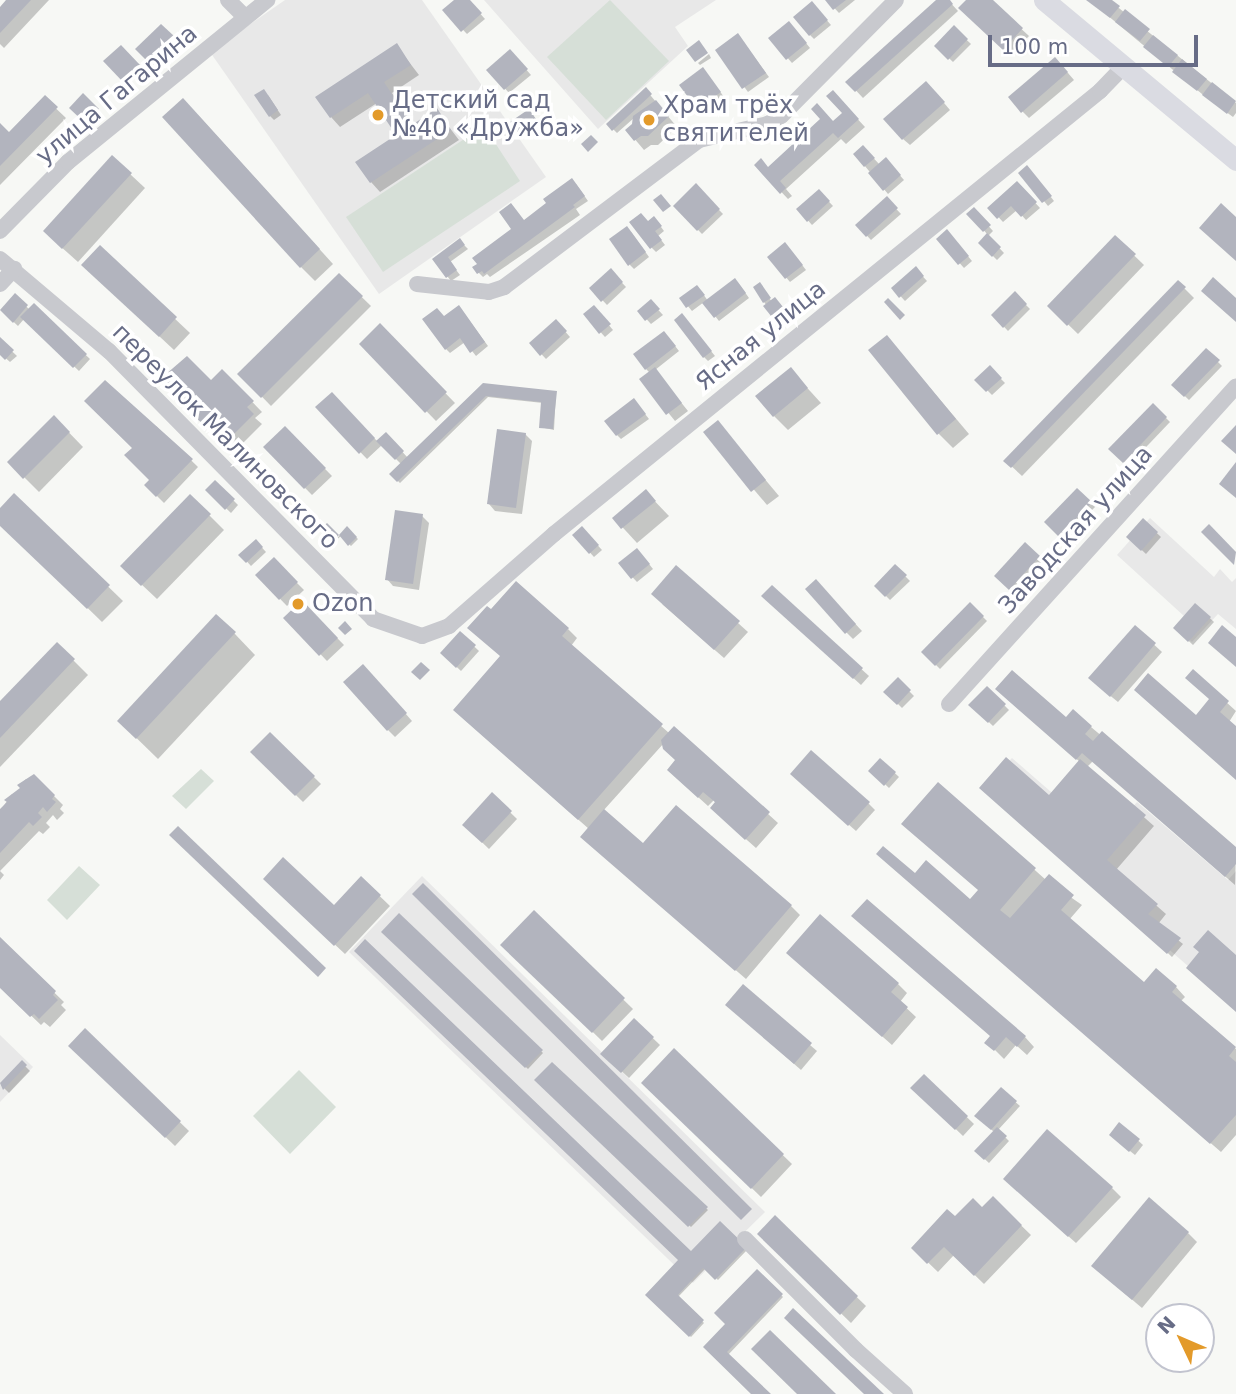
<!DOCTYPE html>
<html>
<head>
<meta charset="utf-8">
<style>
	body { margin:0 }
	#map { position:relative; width:1236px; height:1394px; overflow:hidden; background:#f7f8f5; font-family:"DejaVu Sans",sans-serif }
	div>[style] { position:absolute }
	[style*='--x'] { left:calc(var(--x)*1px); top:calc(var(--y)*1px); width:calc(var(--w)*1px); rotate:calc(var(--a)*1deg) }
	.built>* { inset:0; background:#e8e8e8 }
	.green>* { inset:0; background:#d6dfd7 }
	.shadow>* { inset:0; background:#0003 }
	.building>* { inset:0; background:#b2b4be }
	.street>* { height:16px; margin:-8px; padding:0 8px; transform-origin:8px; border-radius:8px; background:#c8c9ce }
	.secondary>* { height:21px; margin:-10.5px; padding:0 10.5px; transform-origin:10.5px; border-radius:10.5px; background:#dadbe2 }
	.dots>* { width:19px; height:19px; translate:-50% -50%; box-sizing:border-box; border:4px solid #fff; border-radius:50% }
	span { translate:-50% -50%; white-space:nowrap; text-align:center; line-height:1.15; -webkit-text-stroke:7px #fff; paint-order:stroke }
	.street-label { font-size:24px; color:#676c86 }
	.poi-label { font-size:24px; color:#676c86 }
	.left { translate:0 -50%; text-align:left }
	.north { position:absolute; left:1145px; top:1303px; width:70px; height:70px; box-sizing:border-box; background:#fff; border:2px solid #c2c4cf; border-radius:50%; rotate:314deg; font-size:19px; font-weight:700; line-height:28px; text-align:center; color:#676c86 }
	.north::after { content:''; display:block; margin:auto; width:24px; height:32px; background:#e39a2a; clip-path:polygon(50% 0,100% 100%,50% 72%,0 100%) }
	.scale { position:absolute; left:988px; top:35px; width:210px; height:32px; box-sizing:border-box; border:4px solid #676c86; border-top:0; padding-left:9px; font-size:21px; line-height:24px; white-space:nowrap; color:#676c86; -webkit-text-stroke:5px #fff; paint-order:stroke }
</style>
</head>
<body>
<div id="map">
	<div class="built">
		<div style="clip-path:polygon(285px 0,422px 0,546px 177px,379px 294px,210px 52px)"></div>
		<div style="clip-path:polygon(484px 0,716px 0,675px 27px,688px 46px,598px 129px)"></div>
		<div style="clip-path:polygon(1150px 518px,1214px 577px,1220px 569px,1232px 582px,1236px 578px,1236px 629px,1218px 614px,1192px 642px,1175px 626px,1184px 616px,1117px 555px)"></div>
		<div style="clip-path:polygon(1012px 758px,1104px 838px,1137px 802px,1228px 880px,1236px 871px,1236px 1008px,983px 787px)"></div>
		<div style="clip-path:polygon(422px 876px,765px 1212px,693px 1283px,349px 952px)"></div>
		<div style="clip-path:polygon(0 1035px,33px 1067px,0 1102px)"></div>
	</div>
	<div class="green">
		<div style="clip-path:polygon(610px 0,669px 61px,606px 120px,547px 57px)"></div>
		<div style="clip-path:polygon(484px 126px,520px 181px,383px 272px,346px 217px)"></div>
		<div style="clip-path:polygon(201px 769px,214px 781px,186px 809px,172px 796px)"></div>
		<div style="clip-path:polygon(79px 866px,100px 885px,67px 920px,47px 900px)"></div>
		<div style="clip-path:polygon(299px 1070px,336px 1107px,290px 1154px,253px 1116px)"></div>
	</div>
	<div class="shadow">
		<div style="clip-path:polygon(9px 0,49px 0,4px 48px,0 44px,0 9px)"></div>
		<div style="clip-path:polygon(456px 0,468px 0,485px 19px,467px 34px,445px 11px)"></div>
		<div style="clip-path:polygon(827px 0,855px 0,839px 13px)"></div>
		<div style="clip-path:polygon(939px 0,948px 0,958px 11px,863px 98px,848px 82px)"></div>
		<div style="clip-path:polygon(969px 0,990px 0,1029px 36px,1011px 55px,961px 8px)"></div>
		<div style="clip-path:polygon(1089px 0,1109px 0,1236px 103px,1236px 113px,1233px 117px,1202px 94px)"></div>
		<div style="clip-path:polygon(816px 8px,831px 25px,814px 39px,810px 35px)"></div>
		<div style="clip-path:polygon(161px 26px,177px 42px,153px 65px,138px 49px)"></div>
		<div style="clip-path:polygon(793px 27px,810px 48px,792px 63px,770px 38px)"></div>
		<div style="clip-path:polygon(954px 28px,971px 44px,953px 62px,936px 46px)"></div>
		<div style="clip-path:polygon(742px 40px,769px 77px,748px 92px,717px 50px)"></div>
		<div style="clip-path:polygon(396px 45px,419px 75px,392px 93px,414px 126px,436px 110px,459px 140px,380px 192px,371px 182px,398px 136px,377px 103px,340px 127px,331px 117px)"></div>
		<div style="clip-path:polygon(121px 47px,143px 70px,128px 85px,106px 61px)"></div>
		<div style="clip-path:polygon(510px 51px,531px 75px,509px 93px,489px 70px)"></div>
		<div style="clip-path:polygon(709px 54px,711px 58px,700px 65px,698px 63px)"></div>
		<div style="clip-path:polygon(1062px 66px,1074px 80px,1029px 118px,1022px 111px)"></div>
		<div style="clip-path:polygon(707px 74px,724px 97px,703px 112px,682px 85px)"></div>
		<div style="clip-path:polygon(646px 90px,677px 127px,658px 145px,651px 145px,644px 150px,627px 130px,634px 125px,634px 118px,617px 133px,608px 124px)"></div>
		<div style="clip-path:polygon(933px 90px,950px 110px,910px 145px,903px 139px)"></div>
		<div style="clip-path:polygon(268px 95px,281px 115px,274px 120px,270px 116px)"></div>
		<div style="clip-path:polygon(83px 96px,102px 115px,91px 126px,72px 108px)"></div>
		<div style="clip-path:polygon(45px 98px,66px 118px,0 185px,0 126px,9px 134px)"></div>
		<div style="clip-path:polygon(839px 99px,865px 127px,846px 144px,841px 139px,786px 189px,792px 196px,788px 199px,756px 165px,768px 169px,834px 123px,844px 113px)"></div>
		<div style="clip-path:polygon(197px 114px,333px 264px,315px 281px,301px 267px)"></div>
		<div style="clip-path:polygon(533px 115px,540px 127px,524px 138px,520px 133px)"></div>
		<div style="clip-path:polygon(863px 147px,880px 165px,890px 164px,904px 180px,888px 194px,855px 154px)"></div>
		<div style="clip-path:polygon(1031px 172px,1054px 201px,1048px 206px,1021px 173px)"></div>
		<div style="clip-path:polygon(130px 174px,145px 188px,78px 262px,59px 245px)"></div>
		<div style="clip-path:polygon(1017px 183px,1040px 208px,1026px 220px,1017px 210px,1003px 222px,990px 208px)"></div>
		<div style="clip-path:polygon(576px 184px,588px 201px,576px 209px,580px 215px,490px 277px,487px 274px,483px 277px,479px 273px,475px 268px,524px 222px)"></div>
		<div style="clip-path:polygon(696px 186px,723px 214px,702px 234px,675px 206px)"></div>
		<div style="clip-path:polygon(819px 191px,833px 206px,812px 225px,798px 209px)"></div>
		<div style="clip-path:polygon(887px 199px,901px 214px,871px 240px,857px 225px)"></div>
		<div style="clip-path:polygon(974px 210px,993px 231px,988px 236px,1004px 253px,997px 260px,980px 243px,988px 235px,969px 214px)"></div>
		<div style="clip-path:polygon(648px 223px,658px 223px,664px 231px,658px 236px,665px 245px,656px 252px,652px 248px)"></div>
		<div style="clip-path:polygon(631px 232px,649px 257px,634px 269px,630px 265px)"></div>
		<div style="clip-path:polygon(951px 236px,972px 261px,964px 268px,938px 239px)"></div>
		<div style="clip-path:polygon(1115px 237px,1144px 265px,1078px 334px,1049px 306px)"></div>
		<div style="clip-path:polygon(464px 245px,468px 249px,450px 262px,460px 275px,451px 281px,434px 259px)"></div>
		<div style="clip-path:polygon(100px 248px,190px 333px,174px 350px,98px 279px)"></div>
		<div style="clip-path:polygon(789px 248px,806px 270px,790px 282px,769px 257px)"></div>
		<div style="clip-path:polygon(916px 269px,927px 281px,905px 301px,893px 288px)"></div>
		<div style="clip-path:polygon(611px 271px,626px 287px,607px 305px,591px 288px)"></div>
		<div style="clip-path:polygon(339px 275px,371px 306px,271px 406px,240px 374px)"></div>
		<div style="clip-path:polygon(1178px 282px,1194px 298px,1022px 476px,1006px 461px)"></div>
		<div style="clip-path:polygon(739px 284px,749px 298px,719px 321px,704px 302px,692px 311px,681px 298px,701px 291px,708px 301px)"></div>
		<div style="clip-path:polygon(760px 285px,772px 302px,779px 303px,790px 317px,780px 324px,764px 302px)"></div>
		<div style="clip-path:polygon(1015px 294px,1030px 309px,1008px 331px,993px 315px)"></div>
		<div style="clip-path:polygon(15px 296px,30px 310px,34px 306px,90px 359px,79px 371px,24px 319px,18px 326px,2px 311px)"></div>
		<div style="clip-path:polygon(651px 302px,663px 315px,651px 324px,639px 311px)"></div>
		<div style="clip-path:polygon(463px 312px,488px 346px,476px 356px,465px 342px,450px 353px,446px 349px,444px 318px)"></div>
		<div style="clip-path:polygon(598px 312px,613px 330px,605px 337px,585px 315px)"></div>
		<div style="clip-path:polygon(682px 315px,715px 356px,708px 361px,704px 357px)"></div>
		<div style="clip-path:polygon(556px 321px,570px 337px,546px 359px,531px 343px)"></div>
		<div style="clip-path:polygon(380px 326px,455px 403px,436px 421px,361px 344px)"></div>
		<div style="clip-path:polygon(668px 337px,679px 351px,655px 370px,688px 411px,675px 421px,641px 379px,650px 373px,646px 369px)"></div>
		<div style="clip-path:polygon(887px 337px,969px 434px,953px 448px,938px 433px)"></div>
		<div style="clip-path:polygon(0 340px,17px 356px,10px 362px,0 353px)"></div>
		<div style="clip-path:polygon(1206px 350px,1222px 366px,1189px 400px,1173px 385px)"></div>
		<div style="clip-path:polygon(990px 368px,1005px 383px,992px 395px,977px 380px)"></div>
		<div style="clip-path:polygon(790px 369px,821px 403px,788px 430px,774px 416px)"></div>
		<div style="clip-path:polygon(222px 371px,262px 412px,255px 418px,262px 424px,235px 451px,161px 381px,211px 382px)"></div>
		<div style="clip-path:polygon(484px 384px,556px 392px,554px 430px,540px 427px,543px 403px,488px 397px,400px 483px,391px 474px,401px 464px,382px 445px,367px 459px,318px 408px,332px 394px,378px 442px,386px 434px,408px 458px)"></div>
		<div style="clip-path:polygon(638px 405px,649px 419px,621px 439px,617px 435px)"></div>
		<div style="clip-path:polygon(1153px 405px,1170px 422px,1128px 466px,1111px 449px)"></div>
		<div style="clip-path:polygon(54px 417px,83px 447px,39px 492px,9px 462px)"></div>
		<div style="clip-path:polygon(718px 423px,779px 496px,767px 505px,706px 433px)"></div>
		<div style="clip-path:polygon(156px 426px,198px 467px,164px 503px,146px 485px,151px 480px,153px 429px)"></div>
		<div style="clip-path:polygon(285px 428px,332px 476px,312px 495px,265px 447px)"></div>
		<div style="clip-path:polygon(525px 434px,532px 441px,522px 514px,495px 511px,489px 504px)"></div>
		<div style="clip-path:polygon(215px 482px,238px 505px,231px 513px,207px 490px)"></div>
		<div style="clip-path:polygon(1077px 490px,1095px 507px,1064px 539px,1047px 522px)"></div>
		<div style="clip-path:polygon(646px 492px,669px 516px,637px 543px,614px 518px)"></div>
		<div style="clip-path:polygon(14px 495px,123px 601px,102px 622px,0 523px,0 510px)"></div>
		<div style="clip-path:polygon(190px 496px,224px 530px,157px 599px,122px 566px)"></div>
		<div style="clip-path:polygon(422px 516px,429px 523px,419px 590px,393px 586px,387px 579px)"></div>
		<div style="clip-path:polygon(1143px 520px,1161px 537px,1146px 554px,1128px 537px)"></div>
		<div style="clip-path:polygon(327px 526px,338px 537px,347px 529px,358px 539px,351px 546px,341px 536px,334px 542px,322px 530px)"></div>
		<div style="clip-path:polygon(582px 528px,602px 550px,594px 557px,574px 535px)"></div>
		<div style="clip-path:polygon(256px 541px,266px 552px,251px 566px,241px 555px)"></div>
		<div style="clip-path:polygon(1026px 545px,1043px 561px,1014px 592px,997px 576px)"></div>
		<div style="clip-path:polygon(641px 554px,653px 569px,637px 582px,620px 564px)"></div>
		<div style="clip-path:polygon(274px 560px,304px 590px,287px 606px,258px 576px)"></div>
		<div style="clip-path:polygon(895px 566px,910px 581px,890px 600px,876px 586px)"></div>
		<div style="clip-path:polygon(772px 588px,869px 676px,861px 685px,771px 603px)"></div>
		<div style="clip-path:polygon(822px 588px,862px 631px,853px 639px,846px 632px)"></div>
		<div style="clip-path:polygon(302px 602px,344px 645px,327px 661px,286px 618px)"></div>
		<div style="clip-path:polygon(662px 604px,738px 623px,748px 632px,724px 658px)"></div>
		<div style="clip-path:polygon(970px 604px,987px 621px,940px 669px,923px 652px)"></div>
		<div style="clip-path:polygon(1196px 605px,1214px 622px,1193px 645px,1175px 628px)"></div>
		<div style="clip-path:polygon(1135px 627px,1162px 652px,1118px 702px,1097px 685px)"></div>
		<div style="clip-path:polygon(568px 629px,577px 638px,571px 646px,669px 733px,674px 728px,778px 823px,756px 848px,721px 817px,714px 800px,708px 806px,678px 779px,677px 761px,664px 743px,603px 811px,643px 846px,791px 906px,800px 915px,746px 979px,592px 846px,589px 829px,464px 719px)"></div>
		<div style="clip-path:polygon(234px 633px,255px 655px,158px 759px,119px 721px)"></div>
		<div style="clip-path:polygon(460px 633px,479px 651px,461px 671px,442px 653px)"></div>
		<div style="clip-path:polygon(57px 644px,88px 675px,0 767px,0 704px)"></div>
		<div style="clip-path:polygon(1193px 672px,1236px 711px,1229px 722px,1236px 728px,1236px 779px,1211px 700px)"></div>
		<div style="clip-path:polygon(370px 673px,412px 721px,395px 737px,388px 730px)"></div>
		<div style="clip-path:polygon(898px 680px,914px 696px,902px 708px,886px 692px)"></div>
		<div style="clip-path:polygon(987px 688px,1009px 710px,993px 726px,971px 705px)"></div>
		<div style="clip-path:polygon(1007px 699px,1091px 727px,1236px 849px,1235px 885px,1093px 761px,1087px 767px,1154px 826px,1116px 870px,1166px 914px,1158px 924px,1183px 944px,1172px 957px,1148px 934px,1049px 797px,1080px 762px)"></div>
		<div style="clip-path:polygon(270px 734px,321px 784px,303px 802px,252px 752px)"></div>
		<div style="clip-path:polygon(881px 760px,899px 777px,889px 788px,871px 771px)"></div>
		<div style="clip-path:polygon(34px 776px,63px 805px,60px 809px,64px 813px,57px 820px,53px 815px,46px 823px,50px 827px,43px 834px,39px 831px,0 871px,4px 875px,0 880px,0 811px,12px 794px,15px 796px,22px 788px,20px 785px,26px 779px,28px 782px)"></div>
		<div style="clip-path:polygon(799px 781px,868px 803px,875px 810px,856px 831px)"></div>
		<div style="clip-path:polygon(938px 784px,1046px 880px,1082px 905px,1069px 920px,1144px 985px,1176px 987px,1185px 997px,1181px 1001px,1236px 1049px,1236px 1135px,1221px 1152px,888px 863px,970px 901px,979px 891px)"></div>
		<div style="clip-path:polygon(492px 795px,517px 819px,489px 849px,464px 825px)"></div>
		<div style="clip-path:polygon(361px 878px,390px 906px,345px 954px,274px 888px,334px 907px)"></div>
		<div style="clip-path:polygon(534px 913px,633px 1009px,602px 1041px,503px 945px)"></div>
		<div style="clip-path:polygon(399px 916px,543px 1053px,528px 1069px,384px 932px)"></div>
		<div style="clip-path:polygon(0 940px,64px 1002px,61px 1005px,66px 1010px,50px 1027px,44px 1022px,41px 1025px,0 986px)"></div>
		<div style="clip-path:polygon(798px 962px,898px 984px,907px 993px,900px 1002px,916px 1017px,892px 1045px)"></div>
		<div style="clip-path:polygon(735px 1012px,810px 1045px,817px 1051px,801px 1070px)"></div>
		<div style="clip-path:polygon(634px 1020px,660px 1045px,629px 1078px,603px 1054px)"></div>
		<div style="clip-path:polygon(85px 1031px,189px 1131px,175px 1146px,70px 1046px)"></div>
		<div style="clip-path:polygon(992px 1037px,1025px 1037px,1034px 1047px,1027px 1055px,1016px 1045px,1004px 1059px,987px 1042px)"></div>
		<div style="clip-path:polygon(674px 1050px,792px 1164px,761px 1197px,643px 1083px)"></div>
		<div style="clip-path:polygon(22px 1063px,30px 1071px,9px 1093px,1px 1085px)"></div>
		<div style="clip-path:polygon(552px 1064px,708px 1210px,691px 1227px,537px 1080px)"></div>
		<div style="clip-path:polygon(924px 1076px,974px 1124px,963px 1136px,913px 1088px)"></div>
		<div style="clip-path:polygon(1001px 1089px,1020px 1106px,998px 1130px,1009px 1141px,989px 1163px,976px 1151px,994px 1132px,977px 1116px)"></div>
		<div style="clip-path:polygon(1120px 1124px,1143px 1145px,1135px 1155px,1115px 1139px)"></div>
		<div style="clip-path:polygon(1012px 1186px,1112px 1188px,1121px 1197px,1076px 1243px)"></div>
		<div style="clip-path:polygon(993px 1198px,1031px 1235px,984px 1284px,954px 1255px,938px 1272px,913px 1248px,955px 1219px,982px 1209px)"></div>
		<div style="clip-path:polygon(775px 1218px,866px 1306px,851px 1323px,759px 1234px)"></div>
		<div style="clip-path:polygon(720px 1223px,747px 1250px,718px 1280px,706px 1268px,678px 1297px,704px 1323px,691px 1337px,648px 1295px)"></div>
		<div style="clip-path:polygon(1188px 1233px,1197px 1242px,1142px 1308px,1103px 1275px)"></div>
		<div style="clip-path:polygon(757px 1271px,783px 1297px,728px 1355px,768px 1394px,754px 1394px,705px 1347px,728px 1324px)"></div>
	</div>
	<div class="building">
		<div style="clip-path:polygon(6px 0,31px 0,0 33px,0 7px)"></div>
		<div style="clip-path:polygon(454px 0,470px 0,482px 13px,461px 32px,442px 10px)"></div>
		<div style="clip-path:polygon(825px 0,846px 0,833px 10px)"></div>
		<div style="clip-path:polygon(936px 0,950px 0,953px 4px,855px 92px,845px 82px)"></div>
		<div style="clip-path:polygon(966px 0,993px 0,1023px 28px,1003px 50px,958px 8px)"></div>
		<div style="clip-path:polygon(1086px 0,1112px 0,1120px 6px,1110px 18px)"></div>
		<div style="clip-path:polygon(812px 1px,828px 20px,809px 36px,793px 17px)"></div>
		<div style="clip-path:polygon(1125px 9px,1150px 29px,1140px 41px,1115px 22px)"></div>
		<div style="clip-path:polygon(789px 21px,807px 43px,786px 60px,768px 38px)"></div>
		<div style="clip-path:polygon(161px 24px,174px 36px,148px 62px,135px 49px)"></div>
		<div style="clip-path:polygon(954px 25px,968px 39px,948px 60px,934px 46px)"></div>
		<div style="clip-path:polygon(738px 33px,766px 73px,742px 89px,715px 50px)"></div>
		<div style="clip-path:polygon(1153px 35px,1178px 55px,1168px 67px,1143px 47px)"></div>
		<div style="clip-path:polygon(699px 40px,708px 53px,695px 62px,686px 50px)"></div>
		<div style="clip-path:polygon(397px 43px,411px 65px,384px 82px,412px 125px,437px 108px,451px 130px,370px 183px,355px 162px,396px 135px,368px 93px,330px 118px,315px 97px)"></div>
		<div style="clip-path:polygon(121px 45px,140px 65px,123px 82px,103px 61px)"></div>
		<div style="clip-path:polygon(510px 49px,528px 69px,504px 90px,486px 70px)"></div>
		<div style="clip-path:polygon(1055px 57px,1068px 72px,1021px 113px,1008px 97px)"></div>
		<div style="clip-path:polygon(1182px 59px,1207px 79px,1197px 91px,1172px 72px)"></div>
		<div style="clip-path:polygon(703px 67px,721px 92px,697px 109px,679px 85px)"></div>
		<div style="clip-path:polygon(926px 81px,945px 102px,902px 140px,883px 119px)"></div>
		<div style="clip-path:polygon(1212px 82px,1236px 101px,1227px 114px,1202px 95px)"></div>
		<div style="clip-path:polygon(646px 87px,652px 94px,612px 131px,606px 124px)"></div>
		<div style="clip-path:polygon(264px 89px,278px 110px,269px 117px,254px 95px)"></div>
		<div style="clip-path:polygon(833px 90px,859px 119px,838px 138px,833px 133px,780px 181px,786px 188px,780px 194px,754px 165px,761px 158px,768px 167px,820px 119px,811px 109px,817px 103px,833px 121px,842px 113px,826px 96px)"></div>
		<div style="clip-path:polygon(83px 93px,99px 109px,85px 123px,69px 108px)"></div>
		<div style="clip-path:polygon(45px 95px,58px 107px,0 166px,0 123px,9px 132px)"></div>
		<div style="clip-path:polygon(183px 98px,320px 249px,300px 268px,162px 117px)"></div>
		<div style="clip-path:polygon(656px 100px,669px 116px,648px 136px,641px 136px,634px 141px,625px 130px,632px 124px,633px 116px)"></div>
		<div style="clip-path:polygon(529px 109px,538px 122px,518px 135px,510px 122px)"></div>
		<div style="clip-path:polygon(591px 135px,598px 142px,588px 152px,581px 144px)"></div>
		<div style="clip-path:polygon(863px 145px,875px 158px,864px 167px,853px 154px)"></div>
		<div style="clip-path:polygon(112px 155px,132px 173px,62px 249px,43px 231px)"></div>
		<div style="clip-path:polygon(886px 157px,901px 175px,883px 191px,868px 173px)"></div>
		<div style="clip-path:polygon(1027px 165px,1052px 196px,1042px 203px,1018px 173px)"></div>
		<div style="clip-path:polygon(572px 178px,585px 196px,573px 205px,575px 207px,484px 274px,482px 271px,477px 274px,472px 267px,477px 264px,472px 258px,511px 229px,499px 212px,511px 203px,524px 220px,546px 203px,543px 199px)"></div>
		<div style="clip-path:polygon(1017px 181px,1037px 202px,1021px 217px,1011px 206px,997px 219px,987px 208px)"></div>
		<div style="clip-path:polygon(696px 183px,720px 209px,697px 231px,673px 206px)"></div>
		<div style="clip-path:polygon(819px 189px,830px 201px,807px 222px,796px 209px)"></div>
		<div style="clip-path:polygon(661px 194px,671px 206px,663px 212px,653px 200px)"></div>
		<div style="clip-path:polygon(887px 196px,898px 208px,866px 237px,855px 225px)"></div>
		<div style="clip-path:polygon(1221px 203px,1236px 217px,1236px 261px,1199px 228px)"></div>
		<div style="clip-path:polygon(974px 207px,991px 225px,983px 232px,966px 214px)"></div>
		<div style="clip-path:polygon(641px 213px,648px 221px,654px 216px,662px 226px,655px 231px,662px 240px,650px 249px,629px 222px)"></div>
		<div style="clip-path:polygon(627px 226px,646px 252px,628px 266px,609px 239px)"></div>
		<div style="clip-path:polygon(947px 229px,969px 256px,958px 265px,936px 239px)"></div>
		<div style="clip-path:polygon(987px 233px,1001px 247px,992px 257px,978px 243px)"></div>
		<div style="clip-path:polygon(1115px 235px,1136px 254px,1067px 326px,1047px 306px)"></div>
		<div style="clip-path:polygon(460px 238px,465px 245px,448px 257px,457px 270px,446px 278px,432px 259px)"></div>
		<div style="clip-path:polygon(785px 242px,803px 265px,785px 279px,767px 257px)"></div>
		<div style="clip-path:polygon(100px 245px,177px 317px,159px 337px,81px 265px)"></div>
		<div style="clip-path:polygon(916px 266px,924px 276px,899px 298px,891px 288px)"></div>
		<div style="clip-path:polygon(611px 268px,623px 282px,601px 302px,589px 288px)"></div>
		<div style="clip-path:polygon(339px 273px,363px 296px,261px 398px,237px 374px)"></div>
		<div style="clip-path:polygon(1213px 277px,1236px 298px,1236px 322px,1201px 291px)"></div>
		<div style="clip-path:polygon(735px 278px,746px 293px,714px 318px,702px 303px)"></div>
		<div style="clip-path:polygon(1178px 280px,1186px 287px,1011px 468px,1003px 461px)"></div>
		<div style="clip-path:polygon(760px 282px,771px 298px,763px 303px,753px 287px)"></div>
		<div style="clip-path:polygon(697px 285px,705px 295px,686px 308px,679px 298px)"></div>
		<div style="clip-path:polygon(1015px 291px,1027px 304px,1003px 328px,991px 315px)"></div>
		<div style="clip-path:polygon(15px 293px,28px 305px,13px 323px,0 310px)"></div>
		<div style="clip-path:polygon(775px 297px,787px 312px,775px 321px,763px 306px)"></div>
		<div style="clip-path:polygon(888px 298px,905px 315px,900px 320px,884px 302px)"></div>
		<div style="clip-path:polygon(651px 299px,660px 309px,645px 321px,637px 311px)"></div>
		<div style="clip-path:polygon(34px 303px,87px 354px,73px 368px,20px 317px)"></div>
		<div style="clip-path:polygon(459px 305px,485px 342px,470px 353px,460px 338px,445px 350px,422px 319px,437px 308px,444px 316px)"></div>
		<div style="clip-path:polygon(594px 305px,611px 324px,599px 334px,583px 314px)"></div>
		<div style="clip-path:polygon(682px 313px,712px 351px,703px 358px,674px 320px)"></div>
		<div style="clip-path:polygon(556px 319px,567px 331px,540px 356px,529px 343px)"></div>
		<div style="clip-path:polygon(380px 323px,447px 392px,425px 413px,359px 344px)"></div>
		<div style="clip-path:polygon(664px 331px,676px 346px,645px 370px,633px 354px)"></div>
		<div style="clip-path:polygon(887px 335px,956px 419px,937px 435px,868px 350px)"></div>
		<div style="clip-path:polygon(0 337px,14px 350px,5px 360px,0 355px)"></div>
		<div style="clip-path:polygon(1206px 348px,1220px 360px,1184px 397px,1171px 385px)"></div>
		<div style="clip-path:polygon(187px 356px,211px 380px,222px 369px,254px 401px,247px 407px,254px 414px,225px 443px,182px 406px,191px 396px,185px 390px,176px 399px,158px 381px)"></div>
		<div style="clip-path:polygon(990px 365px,1002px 378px,986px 392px,974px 380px)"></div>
		<div style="clip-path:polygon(655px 367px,682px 403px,666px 415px,639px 379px)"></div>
		<div style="clip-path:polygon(791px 367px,808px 388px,773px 417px,755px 396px)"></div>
		<div style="clip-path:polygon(105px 380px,193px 459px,156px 497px,144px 485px,149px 480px,124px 455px,132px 448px,84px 401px)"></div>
		<div style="clip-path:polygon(483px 383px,557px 391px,553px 429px,539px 428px,541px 402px,486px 396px,397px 482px,389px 474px)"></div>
		<div style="clip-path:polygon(332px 392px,375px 438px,359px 454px,315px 407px)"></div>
		<div style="clip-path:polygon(634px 398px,646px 414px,616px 436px,604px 421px)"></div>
		<div style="clip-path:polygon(1153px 403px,1167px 417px,1123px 463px,1108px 449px)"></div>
		<div style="clip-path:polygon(54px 415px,70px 432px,23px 479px,7px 462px)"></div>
		<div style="clip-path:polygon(718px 420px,766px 480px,751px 492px,703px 432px)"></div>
		<div style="clip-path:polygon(1236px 425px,1236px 454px,1221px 441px)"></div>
		<div style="clip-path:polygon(285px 426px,326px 468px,304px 489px,263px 447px)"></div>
		<div style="clip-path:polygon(497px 429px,526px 433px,516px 508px,487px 504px)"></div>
		<div style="clip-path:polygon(386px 432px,404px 451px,395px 460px,376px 441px)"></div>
		<div style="clip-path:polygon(1236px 462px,1236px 498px,1219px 484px)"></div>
		<div style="clip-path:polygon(215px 480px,235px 499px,225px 510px,205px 490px)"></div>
		<div style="clip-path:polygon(1077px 488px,1092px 502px,1059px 537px,1044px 522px)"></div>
		<div style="clip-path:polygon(646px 489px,656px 501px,621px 529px,612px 518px)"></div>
		<div style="clip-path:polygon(14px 493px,110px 585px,87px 609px,0 526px,0 508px)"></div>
		<div style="clip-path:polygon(190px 494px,211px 514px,141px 586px,120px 566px)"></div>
		<div style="clip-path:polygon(395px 510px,423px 514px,413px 584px,385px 580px)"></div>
		<div style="clip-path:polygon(1143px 518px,1158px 532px,1141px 551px,1126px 537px)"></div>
		<div style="clip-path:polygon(327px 523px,339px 535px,332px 542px,320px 530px)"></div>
		<div style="clip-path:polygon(1209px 524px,1236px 552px,1234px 565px,1201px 532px)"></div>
		<div style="clip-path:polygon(347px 526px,357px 537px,348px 546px,339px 535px)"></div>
		<div style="clip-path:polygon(582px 526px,599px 545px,589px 554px,572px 535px)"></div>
		<div style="clip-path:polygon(256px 539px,263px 547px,246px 563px,238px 555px)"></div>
		<div style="clip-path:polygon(1025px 542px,1040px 556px,1009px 590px,994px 576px)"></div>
		<div style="clip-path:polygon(637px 548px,650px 564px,631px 579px,618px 563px)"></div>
		<div style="clip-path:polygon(274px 557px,298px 582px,279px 600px,255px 575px)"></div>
		<div style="clip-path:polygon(895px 564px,907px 575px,885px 597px,874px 586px)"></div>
		<div style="clip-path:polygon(676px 565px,740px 621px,714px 650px,651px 594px)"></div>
		<div style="clip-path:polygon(816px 579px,856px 624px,845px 634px,805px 589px)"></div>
		<div style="clip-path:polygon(516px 581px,569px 628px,562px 636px,663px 724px,578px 820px,453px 710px,500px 656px,467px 628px,487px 606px,491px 609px)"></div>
		<div style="clip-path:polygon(772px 585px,863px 668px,853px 679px,761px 596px)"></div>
		<div style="clip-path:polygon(302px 600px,338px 638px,319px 656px,283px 618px)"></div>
		<div style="clip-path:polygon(970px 602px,984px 616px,935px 666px,921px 652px)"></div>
		<div style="clip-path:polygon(1195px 603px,1211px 617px,1188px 642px,1173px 628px)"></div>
		<div style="clip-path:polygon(216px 614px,236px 632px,136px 739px,117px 721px)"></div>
		<div style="clip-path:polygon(345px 621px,352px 629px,345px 635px,338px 628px)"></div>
		<div style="clip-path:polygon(1135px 625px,1156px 643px,1110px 697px,1088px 678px)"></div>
		<div style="clip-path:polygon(1222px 625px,1236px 637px,1236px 667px,1208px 643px)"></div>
		<div style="clip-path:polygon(460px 631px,476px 645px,456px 668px,440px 653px)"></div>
		<div style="clip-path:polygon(57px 642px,75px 659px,0 738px,0 701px)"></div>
		<div style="clip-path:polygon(421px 662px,430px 670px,420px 680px,411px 672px)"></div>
		<div style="clip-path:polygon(363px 664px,407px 713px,387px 731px,343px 682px)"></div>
		<div style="clip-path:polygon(1193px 669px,1229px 701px,1220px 712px,1236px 726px,1236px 780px,1134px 690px,1148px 673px,1196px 715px,1209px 699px,1185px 678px)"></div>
		<div style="clip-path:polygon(1012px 670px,1066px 717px,1073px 709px,1092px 726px,1085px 734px,1093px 741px,1102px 731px,1236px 847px,1236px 864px,1225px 877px,1082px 753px,1076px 760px,995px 689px)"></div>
		<div style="clip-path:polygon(898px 677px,911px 690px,897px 705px,883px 692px)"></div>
		<div style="clip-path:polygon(987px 686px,1006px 704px,988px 723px,968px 705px)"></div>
		<div style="clip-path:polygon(674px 726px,770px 812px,745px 840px,710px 808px,715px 802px,703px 792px,698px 798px,667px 770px,675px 760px,663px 749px,661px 740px)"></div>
		<div style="clip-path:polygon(270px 732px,315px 776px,295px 796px,250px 752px)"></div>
		<div style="clip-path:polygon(811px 750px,870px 802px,848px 826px,790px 774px)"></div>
		<div style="clip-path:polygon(1006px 757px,1049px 795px,1080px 759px,1146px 815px,1107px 860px,1158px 904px,1148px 914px,1181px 938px,1167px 954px,979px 788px)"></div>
		<div style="clip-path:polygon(880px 758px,896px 772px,884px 786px,868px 771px)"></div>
		<div style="clip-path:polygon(34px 774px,55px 795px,52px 799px,56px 802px,47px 812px,43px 807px,38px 813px,42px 817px,33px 826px,29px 822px,0 853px,0 809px,7px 802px,4px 800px,20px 788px,17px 785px)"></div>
		<div style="clip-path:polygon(938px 782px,1036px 868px,1000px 910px,1010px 918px,1049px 874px,1074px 895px,1061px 910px,1144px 982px,1156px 968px,1177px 986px,1172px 992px,1236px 1047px,1229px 1056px,1236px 1062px,1236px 1115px,1210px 1144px,876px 854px,883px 846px,915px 873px,926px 860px,970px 899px,978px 890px,901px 824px)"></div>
		<div style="clip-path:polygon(492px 792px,512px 811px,482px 843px,462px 825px)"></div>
		<div style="clip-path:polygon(676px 805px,792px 905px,735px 971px,580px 837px,604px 809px,643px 843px)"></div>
		<div style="clip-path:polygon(178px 826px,326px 968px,318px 977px,169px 835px)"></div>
		<div style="clip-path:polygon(283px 857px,334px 905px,361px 876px,381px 895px,334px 946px,263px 879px)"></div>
		<div style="clip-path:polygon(423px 883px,752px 1209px,741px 1220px,412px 894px)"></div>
		<div style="clip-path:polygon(867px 899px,1026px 1036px,1017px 1047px,1006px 1037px,994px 1051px,984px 1043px,990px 1036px,851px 916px)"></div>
		<div style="clip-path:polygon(534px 910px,625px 998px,592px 1033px,500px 945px)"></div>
		<div style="clip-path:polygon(399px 913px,543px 1050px,525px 1068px,381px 932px)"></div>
		<div style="clip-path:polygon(820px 914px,899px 983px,891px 992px,908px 1007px,882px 1037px,786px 953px)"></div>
		<div style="clip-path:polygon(1208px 930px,1236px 955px,1236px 1012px,1186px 968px,1199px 952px,1193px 947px)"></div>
		<div style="clip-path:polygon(0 937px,56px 991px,53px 995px,58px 1000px,39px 1019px,34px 1014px,30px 1017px,0 988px)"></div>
		<div style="clip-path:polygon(365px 939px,691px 1251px,720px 1221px,747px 1247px,715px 1280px,703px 1268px,678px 1295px,704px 1320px,689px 1337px,645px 1295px,678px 1260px,354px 951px)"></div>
		<div style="clip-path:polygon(743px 984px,812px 1043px,794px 1064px,725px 1005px)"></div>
		<div style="clip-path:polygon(634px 1018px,654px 1037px,621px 1073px,600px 1054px)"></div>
		<div style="clip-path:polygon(85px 1028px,181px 1121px,165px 1138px,68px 1046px)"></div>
		<div style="clip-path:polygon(674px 1048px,784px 1154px,751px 1189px,641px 1083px)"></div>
		<div style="clip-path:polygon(22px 1060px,27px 1065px,3px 1090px,0 1083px)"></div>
		<div style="clip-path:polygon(552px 1062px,708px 1207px,688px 1227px,534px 1080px)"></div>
		<div style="clip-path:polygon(924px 1074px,968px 1116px,955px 1130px,910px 1088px)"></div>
		<div style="clip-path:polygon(1001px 1087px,1017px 1101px,991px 1130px,974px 1116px)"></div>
		<div style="clip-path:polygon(1119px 1122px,1140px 1139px,1129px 1152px,1109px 1135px)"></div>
		<div style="clip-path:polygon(997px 1127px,1007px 1136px,984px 1160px,974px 1151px)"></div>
		<div style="clip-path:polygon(1047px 1129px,1113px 1187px,1068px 1237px,1003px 1179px)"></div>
		<div style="clip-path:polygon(993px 1196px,1022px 1225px,974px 1276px,944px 1247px,927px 1264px,911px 1248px,947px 1209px,955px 1216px,973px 1198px,982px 1207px)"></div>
		<div style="clip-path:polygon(1149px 1197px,1189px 1232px,1132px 1300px,1091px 1266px)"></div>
		<div style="clip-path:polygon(775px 1215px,858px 1296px,840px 1315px,757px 1234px)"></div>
		<div style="clip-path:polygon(757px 1269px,783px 1294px,727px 1352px,771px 1394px,751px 1394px,703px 1347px,725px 1324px,714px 1313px)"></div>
		<div style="clip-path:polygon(793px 1308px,884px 1394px,864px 1394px,784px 1318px)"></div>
		<div style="clip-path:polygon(770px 1330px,836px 1394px,797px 1394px,751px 1349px)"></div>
	</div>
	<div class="street">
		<div style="--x:228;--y:0;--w:24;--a:45"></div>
		<div style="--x:0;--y:231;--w:97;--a:-45.4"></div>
		<div style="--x:68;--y:162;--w:257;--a:-39.1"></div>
		<div style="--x:0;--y:259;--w:143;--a:40.2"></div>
		<div style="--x:109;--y:351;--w:376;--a:45.4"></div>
		<div style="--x:373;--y:619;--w:52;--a:19.1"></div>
		<div style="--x:422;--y:636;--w:29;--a:-20"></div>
		<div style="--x:449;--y:626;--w:140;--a:-41.2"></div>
		<div style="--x:554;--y:534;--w:703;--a:-39.05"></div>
		<div style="--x:1100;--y:91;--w:36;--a:-46"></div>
		<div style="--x:0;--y:284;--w:21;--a:-47"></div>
		<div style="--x:417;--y:284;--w:72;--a:6.3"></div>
		<div style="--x:489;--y:292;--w:16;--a:-18"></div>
		<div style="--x:504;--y:287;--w:244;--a:-37"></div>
		<div style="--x:699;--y:140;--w:71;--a:-13.1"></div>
		<div style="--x:768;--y:124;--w:15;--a:-32"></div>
		<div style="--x:781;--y:116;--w:163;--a:-45.2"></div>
		<div style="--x:949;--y:704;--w:428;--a:-47.9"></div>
		<div style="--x:745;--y:1239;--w:157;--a:45"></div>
		<div style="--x:856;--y:1350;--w:66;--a:41.9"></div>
	</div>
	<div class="secondary">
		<div style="--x:1044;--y:0;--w:250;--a:39.8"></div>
	</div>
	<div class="dots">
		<div style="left:378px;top:115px;background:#e39a2a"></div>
		<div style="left:649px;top:120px;background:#e39a2a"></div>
		<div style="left:298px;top:604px;background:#e39a2a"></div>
	</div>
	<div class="street-label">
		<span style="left:117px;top:95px;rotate:-40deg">улица Гагарина</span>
		<span style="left:761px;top:336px;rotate:-39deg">Ясная улица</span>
		<span style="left:225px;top:437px;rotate:45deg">переулок Малиновского</span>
		<span style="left:1076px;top:530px;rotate:-48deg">Заводская улица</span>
	</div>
	<div class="poi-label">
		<span class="left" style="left:392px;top:115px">Детский сад<br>№40 «Дружба»</span>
		<span class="left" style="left:663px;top:120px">Храм трёх<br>святителей</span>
		<span class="left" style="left:312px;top:604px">Ozon</span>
	</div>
	<div class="north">N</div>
	<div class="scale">100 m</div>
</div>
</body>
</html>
